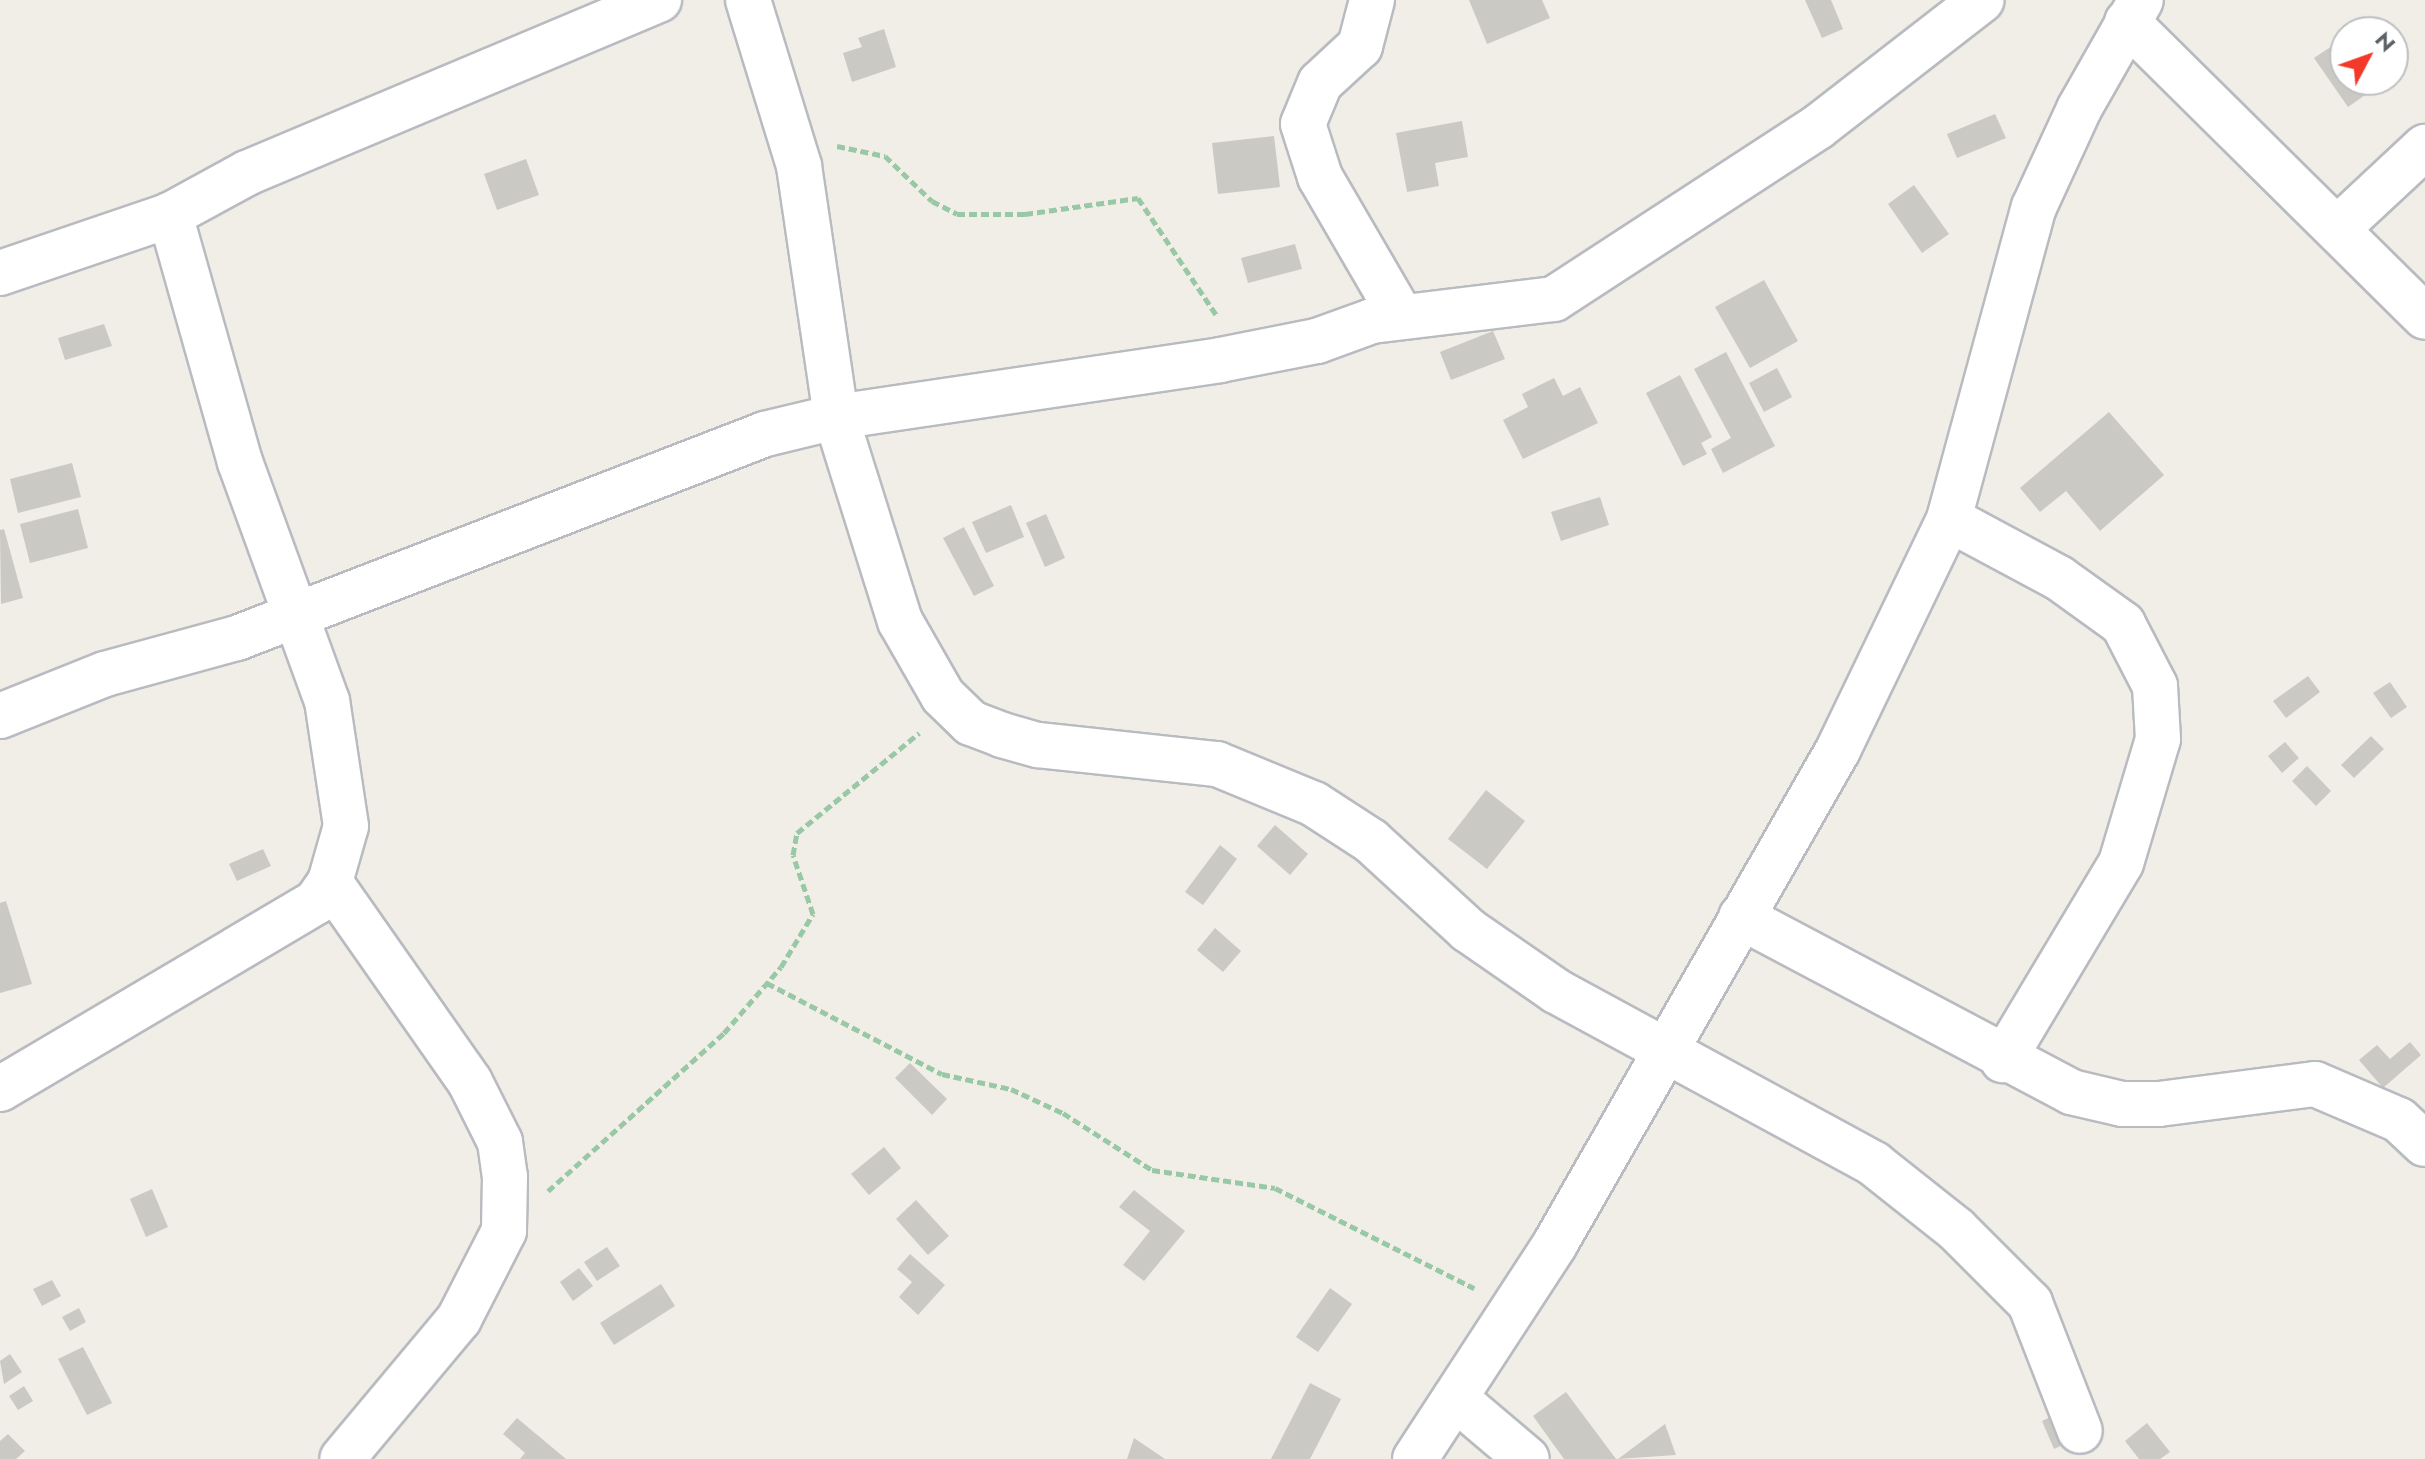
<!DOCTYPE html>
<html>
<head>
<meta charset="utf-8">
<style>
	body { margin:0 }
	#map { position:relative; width:2425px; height:1459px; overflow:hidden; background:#f0eee6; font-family:Jost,sans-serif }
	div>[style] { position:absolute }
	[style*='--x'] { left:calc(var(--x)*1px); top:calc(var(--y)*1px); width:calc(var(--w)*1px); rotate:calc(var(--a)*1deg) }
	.building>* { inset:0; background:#cbc9c3 }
	.path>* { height:5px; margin-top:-2.5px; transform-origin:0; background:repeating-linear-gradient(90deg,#99c8a6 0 8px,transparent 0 12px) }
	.roads { filter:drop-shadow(2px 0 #b8bbc0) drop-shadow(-2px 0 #b8bbc0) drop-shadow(0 2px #b8bbc0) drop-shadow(0 -2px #b8bbc0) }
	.minor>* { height:44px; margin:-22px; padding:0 22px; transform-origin:22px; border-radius:22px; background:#fff }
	span { translate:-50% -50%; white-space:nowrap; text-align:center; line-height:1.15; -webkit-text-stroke:7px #fff; paint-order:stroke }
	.north { position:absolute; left:2329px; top:16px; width:80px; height:80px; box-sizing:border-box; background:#fff; border:2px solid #bec0c2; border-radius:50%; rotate:49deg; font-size:22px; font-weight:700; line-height:32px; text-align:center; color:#5d6267 }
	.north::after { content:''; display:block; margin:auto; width:28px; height:36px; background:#f2392a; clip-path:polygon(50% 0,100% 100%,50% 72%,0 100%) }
</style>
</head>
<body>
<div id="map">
	<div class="building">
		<div style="clip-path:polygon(1469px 0,1542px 0,1550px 18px,1487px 44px)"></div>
		<div style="clip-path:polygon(1805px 0,1831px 0,1843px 29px,1822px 38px)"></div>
		<div style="clip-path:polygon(884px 29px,896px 67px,852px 82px,843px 53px,862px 47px,858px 38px)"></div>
		<div style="clip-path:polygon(2335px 44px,2345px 59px,2345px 80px,2359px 80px,2368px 93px,2348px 107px,2314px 58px)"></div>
		<div style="clip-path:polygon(1995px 114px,2006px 138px,1957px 158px,1947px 134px)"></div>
		<div style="clip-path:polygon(1462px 121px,1468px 157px,1435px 163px,1439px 186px,1407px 192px,1396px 133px)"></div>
		<div style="clip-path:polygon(1274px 136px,1280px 187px,1218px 194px,1212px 143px)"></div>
		<div style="clip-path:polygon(526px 159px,539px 195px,497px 210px,484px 174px)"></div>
		<div style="clip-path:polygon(1914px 185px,1949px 234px,1922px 253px,1888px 204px)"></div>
		<div style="clip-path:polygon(1295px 244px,1302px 269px,1248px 283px,1241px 258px)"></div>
		<div style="clip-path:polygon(1764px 280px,1798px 341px,1750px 368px,1715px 307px)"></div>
		<div style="clip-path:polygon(104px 324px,112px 346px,65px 360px,58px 338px)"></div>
		<div style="clip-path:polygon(1493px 331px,1505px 359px,1451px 380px,1440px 352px)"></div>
		<div style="clip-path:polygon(1726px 352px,1775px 446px,1723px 473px,1711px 449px,1731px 438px,1694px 369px)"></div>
		<div style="clip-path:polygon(1777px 368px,1792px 397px,1764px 412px,1749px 383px)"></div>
		<div style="clip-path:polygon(1680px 375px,1712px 437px,1701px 443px,1707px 454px,1683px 466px,1646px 393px)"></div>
		<div style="clip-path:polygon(1554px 378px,1563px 396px,1580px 387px,1598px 423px,1523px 459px,1503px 420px,1528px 407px,1522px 394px)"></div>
		<div style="clip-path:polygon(2109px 412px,2164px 475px,2100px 531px,2066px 491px,2040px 512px,2020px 488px)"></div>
		<div style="clip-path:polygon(72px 463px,81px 497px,18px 513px,10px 479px)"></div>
		<div style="clip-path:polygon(1600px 497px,1609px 525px,1561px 541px,1551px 512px)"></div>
		<div style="clip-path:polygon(1011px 505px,1024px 537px,986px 553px,972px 522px)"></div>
		<div style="clip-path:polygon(78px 509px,88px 548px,30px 563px,20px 524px)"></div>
		<div style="clip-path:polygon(1046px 514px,1065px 558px,1045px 567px,1026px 523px)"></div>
		<div style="clip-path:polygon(964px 527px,994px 586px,974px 596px,943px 538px)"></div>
		<div style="clip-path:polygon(4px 529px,23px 598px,1px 604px,0 530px)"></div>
		<div style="clip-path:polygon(2308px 676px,2320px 692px,2286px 718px,2273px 701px)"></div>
		<div style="clip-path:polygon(2390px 682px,2407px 707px,2391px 718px,2373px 693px)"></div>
		<div style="clip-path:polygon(2371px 736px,2384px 749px,2354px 778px,2341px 765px)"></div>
		<div style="clip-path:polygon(2285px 742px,2299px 758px,2282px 773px,2268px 756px)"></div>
		<div style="clip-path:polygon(2307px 766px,2331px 791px,2316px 806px,2292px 781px)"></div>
		<div style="clip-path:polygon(1486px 790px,1525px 821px,1487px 869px,1448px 839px)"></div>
		<div style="clip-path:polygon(1275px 825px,1308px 854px,1290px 875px,1257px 846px)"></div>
		<div style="clip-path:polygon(1220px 845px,1237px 859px,1203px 905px,1185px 892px)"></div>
		<div style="clip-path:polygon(263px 849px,271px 866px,237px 881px,229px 864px)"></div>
		<div style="clip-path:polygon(6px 901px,32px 984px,0 993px,0 903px)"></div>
		<div style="clip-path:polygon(1215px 928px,1241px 951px,1223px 972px,1197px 950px)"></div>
		<div style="clip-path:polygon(2410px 1042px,2421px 1055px,2383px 1088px,2359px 1060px,2377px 1045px,2390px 1059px)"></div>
		<div style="clip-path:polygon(910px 1063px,947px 1099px,932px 1115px,895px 1078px)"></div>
		<div style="clip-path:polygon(884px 1147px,901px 1168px,869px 1195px,851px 1174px)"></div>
		<div style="clip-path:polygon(152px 1189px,168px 1227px,146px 1237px,130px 1199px)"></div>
		<div style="clip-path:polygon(1134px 1190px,1185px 1231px,1144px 1281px,1123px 1265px,1150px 1231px,1119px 1207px)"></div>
		<div style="clip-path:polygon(916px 1200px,949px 1236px,928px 1255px,896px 1219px)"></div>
		<div style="clip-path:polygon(607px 1247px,620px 1266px,597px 1281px,584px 1262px)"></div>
		<div style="clip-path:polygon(910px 1254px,945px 1285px,918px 1315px,899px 1297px,912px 1282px,897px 1269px)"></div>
		<div style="clip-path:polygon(579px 1268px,593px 1286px,573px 1301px,560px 1282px)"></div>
		<div style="clip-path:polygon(52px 1280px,61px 1296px,42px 1306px,33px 1289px)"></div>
		<div style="clip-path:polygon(661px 1284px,675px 1306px,614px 1345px,600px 1323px)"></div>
		<div style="clip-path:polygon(1330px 1288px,1352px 1304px,1318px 1352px,1296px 1337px)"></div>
		<div style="clip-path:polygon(79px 1308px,86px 1322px,70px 1331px,62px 1317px)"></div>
		<div style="clip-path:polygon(83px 1347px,112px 1403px,87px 1415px,58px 1359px)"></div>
		<div style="clip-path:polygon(10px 1354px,22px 1372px,4px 1384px,0 1361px)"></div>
		<div style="clip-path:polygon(1310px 1383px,1341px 1399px,1310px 1459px,1271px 1459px)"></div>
		<div style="clip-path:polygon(24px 1386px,33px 1401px,18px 1410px,9px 1396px)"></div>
		<div style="clip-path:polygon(1566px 1392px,1616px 1459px,1564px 1459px,1533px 1416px)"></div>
		<div style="clip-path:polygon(2065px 1410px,2078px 1438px,2054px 1449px,2042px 1421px)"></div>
		<div style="clip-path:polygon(517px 1418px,566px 1459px,520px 1459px,525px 1453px,503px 1434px)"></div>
		<div style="clip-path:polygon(2147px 1423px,2170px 1452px,2160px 1459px,2139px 1459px,2125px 1441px)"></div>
		<div style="clip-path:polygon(1665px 1424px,1676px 1455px,1618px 1459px)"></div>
		<div style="clip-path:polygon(8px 1434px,25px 1451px,16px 1459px,0 1459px,0 1441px)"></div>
		<div style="clip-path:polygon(1134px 1438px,1165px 1459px,1127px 1459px)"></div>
	</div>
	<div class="path">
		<div style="--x:837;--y:146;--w:49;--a:11.8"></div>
		<div style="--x:885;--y:156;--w:65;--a:43.8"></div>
		<div style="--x:932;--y:201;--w:28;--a:27"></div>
		<div style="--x:957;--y:214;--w:68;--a:0"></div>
		<div style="--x:1025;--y:214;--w:114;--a:-8.1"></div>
		<div style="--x:1138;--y:198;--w:142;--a:56.2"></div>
		<div style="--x:767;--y:983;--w:197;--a:27.5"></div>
		<div style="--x:942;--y:1074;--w:71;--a:12.3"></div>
		<div style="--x:1011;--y:1089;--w:57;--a:24.8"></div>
		<div style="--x:1063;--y:1113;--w:106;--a:32.6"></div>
		<div style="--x:1152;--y:1170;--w:124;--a:8.3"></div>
		<div style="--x:1275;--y:1188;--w:223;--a:26.7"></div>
		<div style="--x:548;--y:1191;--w:237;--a:-41.9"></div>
		<div style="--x:724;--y:1033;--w:87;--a:-49.2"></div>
		<div style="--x:781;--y:967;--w:62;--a:-58.9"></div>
		<div style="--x:813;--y:914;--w:62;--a:-108.7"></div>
		<div style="--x:793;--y:855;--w:22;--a:-80"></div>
		<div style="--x:797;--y:833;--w:158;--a:-39.3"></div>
	</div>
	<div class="roads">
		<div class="minor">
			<div style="--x:748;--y:0;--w:174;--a:72.9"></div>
			<div style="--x:799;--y:166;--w:254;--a:81.6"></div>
			<div style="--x:836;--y:417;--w:214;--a:72.6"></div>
			<div style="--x:900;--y:621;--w:86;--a:60.2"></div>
			<div style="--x:943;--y:696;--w:39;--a:44"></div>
			<div style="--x:971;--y:723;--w:33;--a:21"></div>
			<div style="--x:1002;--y:735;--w:37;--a:16"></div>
			<div style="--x:1038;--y:745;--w:180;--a:6.1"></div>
			<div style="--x:1217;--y:764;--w:105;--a:22.4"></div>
			<div style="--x:1314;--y:804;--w:68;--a:33"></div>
			<div style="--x:1371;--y:841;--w:132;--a:42.5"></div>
			<div style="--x:1468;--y:930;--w:107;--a:34.7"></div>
			<div style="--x:1556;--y:991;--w:362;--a:28.5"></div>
			<div style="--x:1874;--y:1164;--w:105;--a:38.4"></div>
			<div style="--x:1956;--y:1229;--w:105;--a:45"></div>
			<div style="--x:2030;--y:1303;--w:137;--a:68.7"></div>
			<div style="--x:1372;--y:0;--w:48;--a:104.6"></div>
			<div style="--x:1360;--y:46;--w:54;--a:137.2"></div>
			<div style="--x:1320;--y:83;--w:44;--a:112.5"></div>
			<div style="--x:1303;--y:124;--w:56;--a:72.2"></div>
			<div style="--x:1320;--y:177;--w:161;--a:59.8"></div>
			<div style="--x:2127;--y:22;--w:419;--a:44.7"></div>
			<div style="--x:2338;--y:228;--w:119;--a:-43"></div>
			<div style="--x:0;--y:273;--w:180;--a:-18.8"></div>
			<div style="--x:170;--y:215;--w:88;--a:-28.6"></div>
			<div style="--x:247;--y:173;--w:447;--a:-22.8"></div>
			<div style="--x:1949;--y:519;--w:125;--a:28.2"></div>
			<div style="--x:2059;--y:578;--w:79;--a:35.7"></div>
			<div style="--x:2123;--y:624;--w:70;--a:62.7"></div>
			<div style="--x:2155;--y:686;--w:53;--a:86.8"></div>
			<div style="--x:2158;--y:739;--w:129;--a:106.6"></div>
			<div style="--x:2121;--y:863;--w:230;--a:120.9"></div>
			<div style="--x:0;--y:716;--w:113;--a:-21.8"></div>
			<div style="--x:105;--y:674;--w:137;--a:-15.3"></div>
			<div style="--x:237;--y:638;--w:566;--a:-21.12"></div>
			<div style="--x:765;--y:434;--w:73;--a:-13.5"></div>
			<div style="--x:836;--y:417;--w:388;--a:-8.4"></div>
			<div style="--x:1220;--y:360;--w:99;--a:-11.1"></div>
			<div style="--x:1317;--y:341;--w:59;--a:-20"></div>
			<div style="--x:1372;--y:321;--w:183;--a:-6.9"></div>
			<div style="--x:1554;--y:299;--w:315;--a:-33.1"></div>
			<div style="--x:1818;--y:127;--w:207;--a:-37.8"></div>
			<div style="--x:330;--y:882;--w:244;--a:55"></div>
			<div style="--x:470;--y:1082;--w:67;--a:63.4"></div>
			<div style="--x:500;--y:1142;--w:35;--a:82"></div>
			<div style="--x:505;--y:1177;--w:54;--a:91.1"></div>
			<div style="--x:504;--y:1231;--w:99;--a:117.1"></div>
			<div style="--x:459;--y:1319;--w:182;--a:129.9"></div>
			<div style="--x:1741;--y:917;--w:374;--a:27.9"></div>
			<div style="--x:2071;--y:1092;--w:52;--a:13.2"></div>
			<div style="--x:2122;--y:1104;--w:37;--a:0"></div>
			<div style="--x:2159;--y:1104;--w:157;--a:-7.3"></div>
			<div style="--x:2315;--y:1084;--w:91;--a:23.2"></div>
			<div style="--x:2399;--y:1120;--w:35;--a:43"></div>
			<div style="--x:0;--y:1089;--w:367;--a:-30.6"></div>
			<div style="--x:316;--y:902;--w:24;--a:-55"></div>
			<div style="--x:330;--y:882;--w:58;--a:-74.1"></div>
			<div style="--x:346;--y:826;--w:126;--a:-98.6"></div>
			<div style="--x:327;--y:701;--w:254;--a:-110"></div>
			<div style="--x:240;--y:462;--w:257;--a:-105.8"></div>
			<div style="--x:1455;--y:1398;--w:94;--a:40.3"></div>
			<div style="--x:1415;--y:1459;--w:257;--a:-56.9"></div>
			<div style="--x:1555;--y:1244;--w:569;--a:-60.19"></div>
			<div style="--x:1838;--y:750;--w:256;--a:-64.3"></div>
			<div style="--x:1949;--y:519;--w:323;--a:-74.8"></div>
			<div style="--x:2034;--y:207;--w:108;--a:-65.3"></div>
			<div style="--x:2079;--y:109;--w:125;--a:-60.4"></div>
		</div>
	</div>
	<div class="north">N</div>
</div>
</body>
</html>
